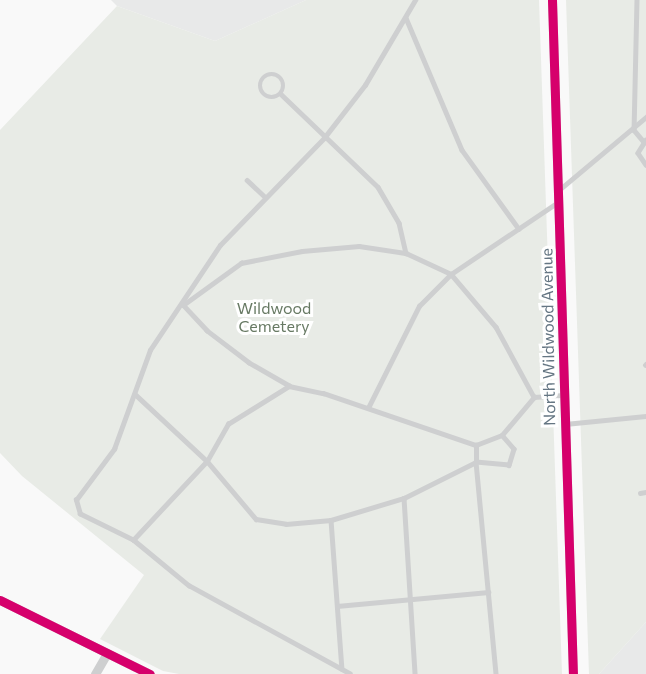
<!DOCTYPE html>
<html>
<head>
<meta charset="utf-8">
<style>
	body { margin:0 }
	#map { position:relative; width:646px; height:674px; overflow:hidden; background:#f9f9f9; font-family:Commissioner,sans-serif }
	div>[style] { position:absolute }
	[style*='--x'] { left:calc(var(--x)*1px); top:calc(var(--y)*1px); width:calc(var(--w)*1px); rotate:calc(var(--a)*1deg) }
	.built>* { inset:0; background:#e8e9e9 }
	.green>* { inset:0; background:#e8ebe6 }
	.service>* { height:4.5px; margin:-2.25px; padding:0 2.25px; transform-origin:2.25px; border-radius:2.25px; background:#cecfd0 }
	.service>.ring { margin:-2.25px; padding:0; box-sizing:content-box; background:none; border:4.5px solid #cecfd0; border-radius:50% }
	.minor>* { height:9px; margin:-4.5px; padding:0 4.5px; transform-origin:4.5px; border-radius:4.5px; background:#cecfd0 }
	.cycleway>* { height:9px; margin:-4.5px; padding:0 4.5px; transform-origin:4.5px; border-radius:4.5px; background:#d6006c }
	span { translate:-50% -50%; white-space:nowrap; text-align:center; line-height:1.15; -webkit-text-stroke:6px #fff; paint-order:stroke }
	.park-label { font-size:16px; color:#687a64 }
	.street-label { font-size:16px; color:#657683 }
</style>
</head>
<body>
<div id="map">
	<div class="built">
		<div style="clip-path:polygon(111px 0,306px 0,215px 41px,117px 6px)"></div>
		<div style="clip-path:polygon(646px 622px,646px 674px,599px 674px)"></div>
	</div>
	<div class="green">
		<div style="clip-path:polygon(306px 0,539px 0,562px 674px,179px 674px,163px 671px,100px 639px,144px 575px,22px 476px,0 453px,0 130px,117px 6px,215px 41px)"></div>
		<div style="clip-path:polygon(566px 0,646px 0,646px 622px,599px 674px,589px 674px)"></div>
	</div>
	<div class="service">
		<div style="--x:637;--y:0;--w:130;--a:91.3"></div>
		<div style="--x:634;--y:130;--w:16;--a:50"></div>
		<div style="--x:406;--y:18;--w:143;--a:67"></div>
		<div style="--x:462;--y:150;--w:97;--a:54.2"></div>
		<div class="ring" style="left:260px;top:74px;width:19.5px;height:19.5px"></div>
		<div style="--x:281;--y:94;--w:134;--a:43.8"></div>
		<div style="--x:378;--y:187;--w:42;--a:59.7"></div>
		<div style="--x:399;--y:223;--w:31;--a:77"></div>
		<div style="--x:646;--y:140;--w:15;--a:122"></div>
		<div style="--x:638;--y:153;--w:14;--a:56"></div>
		<div style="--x:247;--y:180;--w:23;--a:43"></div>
		<div style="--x:559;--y:190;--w:114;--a:-40"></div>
		<div style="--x:645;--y:365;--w:1;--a:-45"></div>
		<div style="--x:289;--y:386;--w:46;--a:-150.1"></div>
		<div style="--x:249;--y:363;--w:53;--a:-142.7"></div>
		<div style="--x:207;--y:331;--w:35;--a:-133"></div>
		<div style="--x:183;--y:305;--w:72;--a:-35.9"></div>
		<div style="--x:241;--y:263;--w:62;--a:-11.1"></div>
		<div style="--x:302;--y:251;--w:57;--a:-5"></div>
		<div style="--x:359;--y:246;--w:48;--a:8.5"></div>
		<div style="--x:406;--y:253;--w:50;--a:25"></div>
		<div style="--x:451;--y:274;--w:70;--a:49.7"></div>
		<div style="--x:496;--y:327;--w:80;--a:61.5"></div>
		<div style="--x:534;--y:397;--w:30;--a:-4"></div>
		<div style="--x:136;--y:395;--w:97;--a:42.9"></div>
		<div style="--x:207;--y:461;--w:76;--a:49.8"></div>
		<div style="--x:256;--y:519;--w:30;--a:9"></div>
		<div style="--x:286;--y:524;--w:45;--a:-5.1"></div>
		<div style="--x:331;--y:520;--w:76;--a:-16.8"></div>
		<div style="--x:404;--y:498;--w:80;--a:-26.6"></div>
		<div style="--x:476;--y:462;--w:17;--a:-90"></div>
		<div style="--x:368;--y:408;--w:114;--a:-63.4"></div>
		<div style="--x:419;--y:306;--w:45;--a:-45"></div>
		<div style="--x:451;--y:274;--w:129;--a:-33.9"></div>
		<div style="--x:565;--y:424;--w:81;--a:-5.6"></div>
		<div style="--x:502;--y:435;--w:50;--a:-49.9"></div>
		<div style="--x:640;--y:493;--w:6;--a:-9"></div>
		<div style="--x:404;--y:498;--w:176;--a:86.4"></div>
		<div style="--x:331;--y:520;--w:149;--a:85.8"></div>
		<div style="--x:133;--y:540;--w:108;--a:-46.9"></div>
		<div style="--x:207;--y:461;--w:43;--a:-60.4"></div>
		<div style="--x:228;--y:424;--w:72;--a:-31.9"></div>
		<div style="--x:289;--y:386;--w:35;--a:12"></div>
		<div style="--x:323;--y:393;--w:162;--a:18.8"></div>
		<div style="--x:476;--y:445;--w:28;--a:-21"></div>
		<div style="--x:502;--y:435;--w:18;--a:49"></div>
		<div style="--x:514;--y:449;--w:17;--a:107"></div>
		<div style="--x:509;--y:465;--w:33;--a:-175"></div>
		<div style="--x:476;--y:462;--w:213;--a:84.6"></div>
		<div style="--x:337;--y:606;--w:152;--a:-5.3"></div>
		<div style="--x:350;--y:674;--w:183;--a:-151.3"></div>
		<div style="--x:189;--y:586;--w:72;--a:-140.6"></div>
		<div style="--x:133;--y:540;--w:59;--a:-153.9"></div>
		<div style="--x:80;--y:514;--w:15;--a:-106"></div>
		<div style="--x:76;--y:500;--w:64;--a:-53.3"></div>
		<div style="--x:114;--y:449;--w:105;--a:-70"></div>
		<div style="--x:150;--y:350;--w:126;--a:-56.3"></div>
		<div style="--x:220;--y:245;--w:149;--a:-45.8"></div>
		<div style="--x:324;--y:138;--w:67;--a:-52.3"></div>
		<div style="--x:365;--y:85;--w:99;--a:-59.5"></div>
	</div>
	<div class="minor">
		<div style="--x:552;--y:0;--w:674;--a:88.22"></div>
		<div style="--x:0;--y:600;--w:167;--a:26.3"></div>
		<div style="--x:95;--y:674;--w:24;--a:-60"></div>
	</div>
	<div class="cycleway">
		<div style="--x:552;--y:0;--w:674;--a:88.22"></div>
		<div style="--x:0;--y:600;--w:167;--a:26.3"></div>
	</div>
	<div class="park-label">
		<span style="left:274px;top:317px">Wildwood<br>Cemetery</span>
	</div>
	<div class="street-label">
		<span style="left:548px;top:337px;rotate:-91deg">North Wildwood Avenue</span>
	</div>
</div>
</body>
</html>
